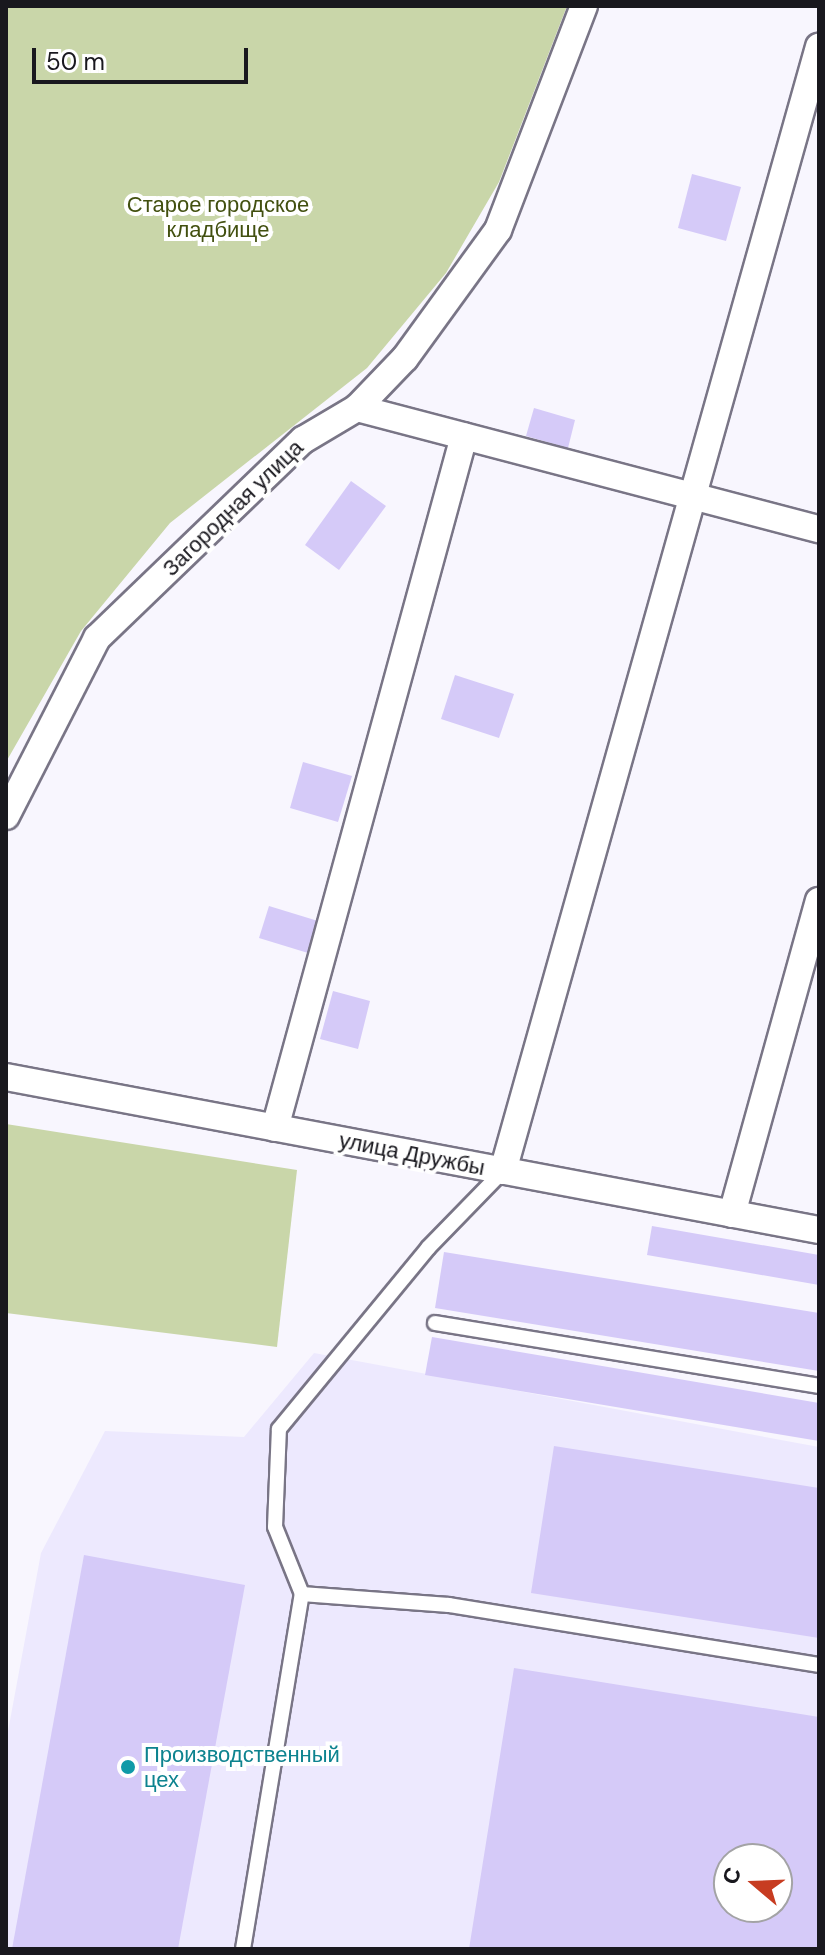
<!DOCTYPE html>
<html>
<head>
<meta charset="utf-8">
<style>
	body { margin:0 }
	#map { position:relative; width:825px; height:1955px; overflow:hidden; background:#f8f6fe; font-family:"DM Sans",sans-serif }
	div>[style] { position:absolute }
	[style*='--x'] { left:calc(var(--x)*1px); top:calc(var(--y)*1px); width:calc(var(--w)*1px); rotate:calc(var(--a)*1deg) }
	.built>* { inset:0; background:#ede9fe }
	.green>* { inset:0; background:#c9d6a9 }
	.building>* { inset:0; background:#d5caf8 }
	.roads { filter:drop-shadow(2px 0 #797586) drop-shadow(-2px 0 #797586) drop-shadow(0 2px #797586) drop-shadow(0 -2px #797586) }
	.service>* { height:14px; margin:-7px; padding:0 7px; transform-origin:7px; border-radius:7px; background:#fff }
	.minor>* { height:26px; margin:-13px; padding:0 13px; transform-origin:13px; border-radius:13px; background:#fff }
	.dots>* { width:22px; height:22px; translate:-50% -50%; box-sizing:border-box; border:4px solid #fff; border-radius:50% }
	span { translate:-50% -50%; white-space:nowrap; text-align:center; line-height:1.15; -webkit-text-stroke:8px #fff; paint-order:stroke }
	.park-label { font-size:22px; color:#425010 }
	.street-label { font-size:22px; color:#19181e }
	.culture-label { font-size:22px; color:#0d838f }
	.left { translate:0 -50%; text-align:left }
	.frame { position:absolute; inset:0; border:8px solid #19181e; pointer-events:none }
	.north { position:absolute; left:713px; top:1843px; width:80px; height:80px; box-sizing:border-box; background:#fff; border:2px solid #a3a3a5; border-radius:50%; rotate:289deg; font-size:22px; font-weight:700; line-height:32px; text-align:center; color:#19181e }
	.north::after { content:''; display:block; margin:auto; width:28px; height:36px; background:#c73c21; clip-path:polygon(50% 0,100% 100%,50% 72%,0 100%) }
	.scale { position:absolute; left:32px; top:48px; width:216px; height:36px; box-sizing:border-box; border:4px solid #19181e; border-top:0; padding-left:10px; font-size:24px; line-height:28px; white-space:nowrap; color:#19181e; -webkit-text-stroke:6px #fff; paint-order:stroke }
</style>
</head>
<body>
<div id="map">
	<div class="built">
		<div style="clip-path:polygon(evenodd,314px 1353px,819px 1447px,819px 1949px,6px 1949px,6px 1742px,41px 1553px,105px 1431px,244px 1437px,314px 1353px,729px 1859px,777px 1859px,777px 1907px,729px 1907px,729px 1859px)"></div>
	</div>
	<div class="green">
		<div style="clip-path:polygon(6px 6px,567px 6px,499px 182px,446px 273px,367px 368px,170px 523px,81px 631px,6px 762px)"></div>
		<div style="clip-path:polygon(6px 1124px,297px 1170px,277px 1347px,6px 1313px)"></div>
	</div>
	<div class="building">
		<div style="clip-path:polygon(692px 174px,741px 187px,726px 241px,678px 228px)"></div>
		<div style="clip-path:polygon(534px 408px,575px 420px,568px 448px,526px 436px)"></div>
		<div style="clip-path:polygon(351px 481px,386px 506px,339px 570px,305px 545px)"></div>
		<div style="clip-path:polygon(455px 675px,514px 694px,499px 738px,441px 719px)"></div>
		<div style="clip-path:polygon(303px 762px,352px 776px,338px 822px,290px 808px)"></div>
		<div style="clip-path:polygon(269px 906px,318px 921px,308px 953px,259px 938px)"></div>
		<div style="clip-path:polygon(333px 991px,370px 1001px,358px 1049px,320px 1039px)"></div>
		<div style="clip-path:polygon(652px 1226px,819px 1255px,819px 1285px,647px 1255px)"></div>
		<div style="clip-path:polygon(444px 1252px,819px 1313px,819px 1371px,435px 1308px)"></div>
		<div style="clip-path:polygon(432px 1337px,819px 1403px,819px 1441px,425px 1375px)"></div>
		<div style="clip-path:polygon(554px 1446px,819px 1488px,819px 1638px,531px 1593px)"></div>
		<div style="clip-path:polygon(84px 1555px,245px 1585px,178px 1949px,12px 1949px)"></div>
		<div style="clip-path:polygon(evenodd,514px 1668px,819px 1717px,819px 1949px,469px 1949px,514px 1668px,729px 1859px,777px 1859px,777px 1907px,729px 1907px,729px 1859px)"></div>
	</div>
	<div class="roads">
		<div class="service">
			<div style="--x:435;--y:1323;--w:389;--a:9.3"></div>
			<div style="--x:302;--y:1594;--w:147;--a:4.3"></div>
			<div style="--x:449;--y:1605;--w:375;--a:9.2"></div>
			<div style="--x:243;--y:1949;--w:360;--a:-80.6"></div>
			<div style="--x:302;--y:1594;--w:72;--a:-111.9"></div>
			<div style="--x:275;--y:1527;--w:98;--a:-87.7"></div>
			<div style="--x:279;--y:1429;--w:234;--a:-50.5"></div>
			<div style="--x:428;--y:1248;--w:107;--a:-45.8"></div>
		</div>
		<div class="minor">
			<div style="--x:357;--y:408;--w:478;--a:14.7"></div>
			<div style="--x:6;--y:816;--w:200;--a:-62.9"></div>
			<div style="--x:97;--y:638;--w:286;--a:-43.9"></div>
			<div style="--x:303;--y:440;--w:63;--a:-30.7"></div>
			<div style="--x:357;--y:408;--w:69;--a:-46.2"></div>
			<div style="--x:405;--y:358;--w:158;--a:-54"></div>
			<div style="--x:498;--y:230;--w:240;--a:-69"></div>
			<div style="--x:6;--y:1077;--w:827;--a:10.66"></div>
			<div style="--x:275;--y:1128;--w:717;--a:-74.72"></div>
			<div style="--x:503;--y:1171;--w:1168;--a:-74.3"></div>
			<div style="--x:732;--y:1214;--w:325;--a:-74.5"></div>
		</div>
	</div>
	<div class="dots">
		<div style="left:128px;top:1767px;background:#0f9aa8"></div>
	</div>
	<div class="park-label">
		<span style="left:218px;top:217px">Старое городское<br>кладбище</span>
	</div>
	<div class="street-label">
		<span style="left:233px;top:508px;rotate:-44deg">Загородная улица</span>
		<span style="left:412px;top:1154px;rotate:11deg">улица Дружбы</span>
	</div>
	<div class="culture-label">
		<span class="left" style="left:144px;top:1767px">Производственный<br>цех</span>
	</div>
	<div class="frame"></div>
	<div class="north">С</div>
	<div class="scale">50 m</div>
</div>
</body>
</html>
